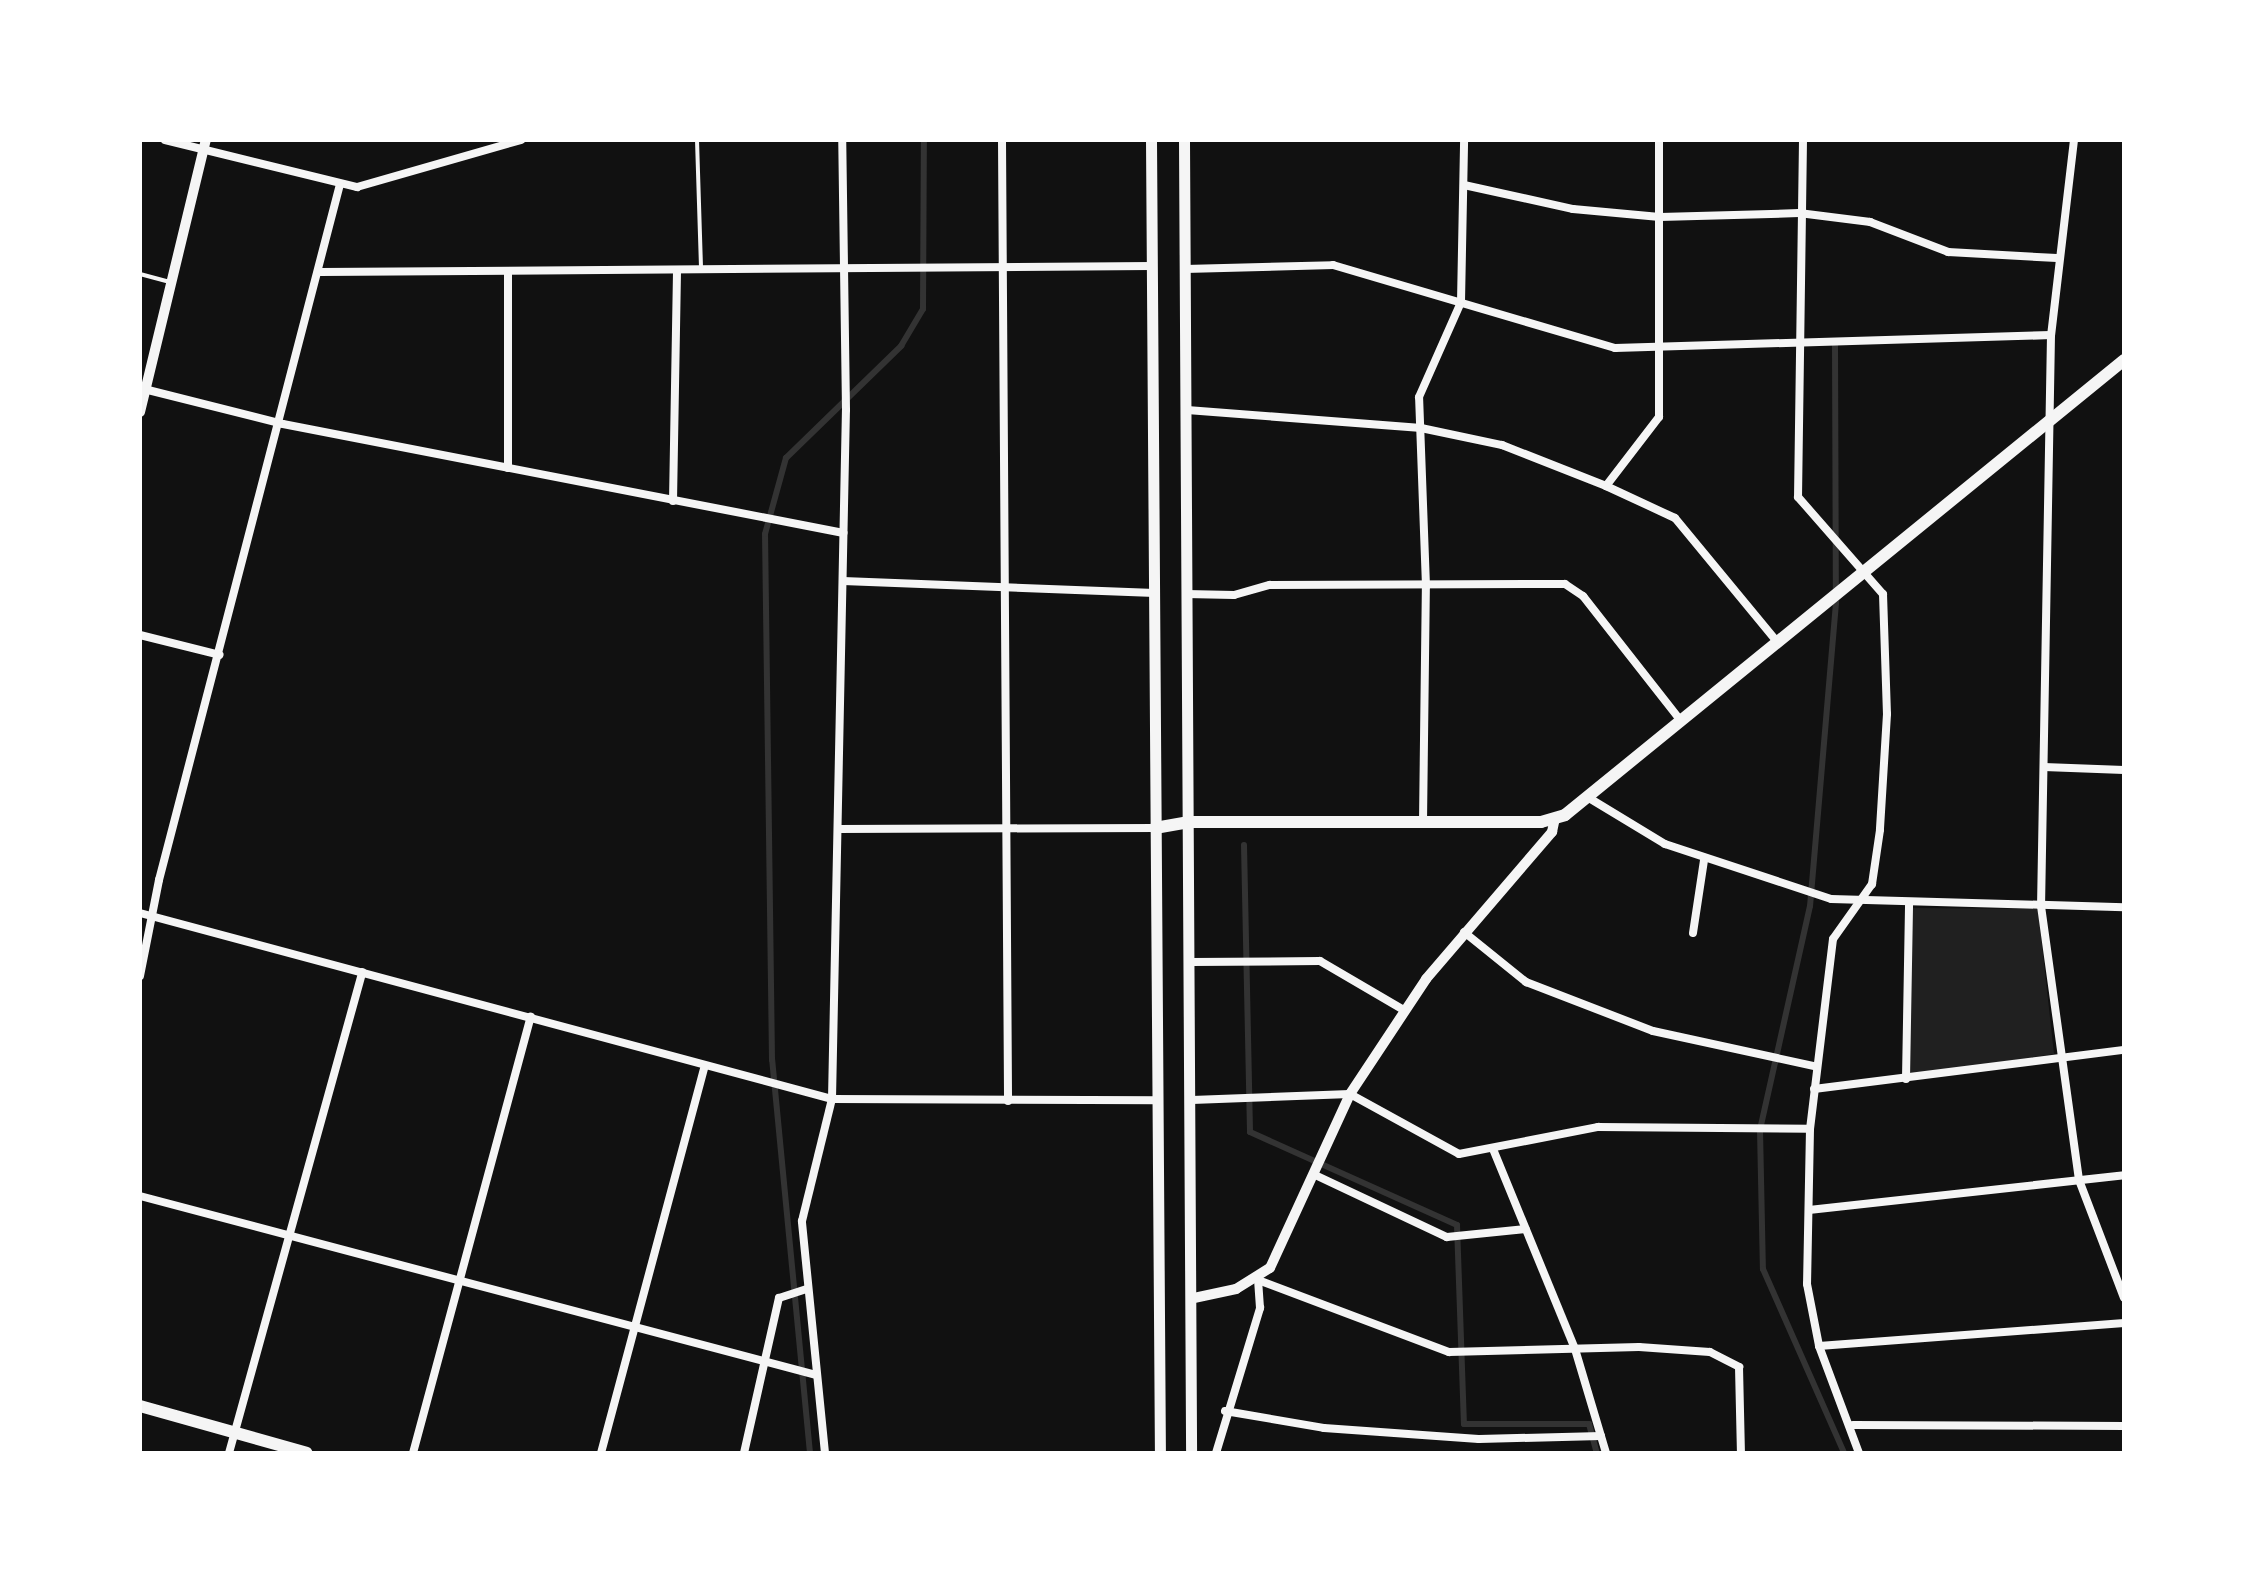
<!DOCTYPE html>
<html>
<head>
<meta charset="utf-8">
<style>
	body { margin:0 }
	#map { position:relative; width:2264px; height:1593px; overflow:hidden; background:#111; font-family:Lato,sans-serif }
	div>[style] { position:absolute }
	[style*='--x'] { left:calc(var(--x)*1px); top:calc(var(--y)*1px); width:calc(var(--w)*1px); rotate:calc(var(--a)*1deg) }
	.green>* { inset:0; background:#202020 }
	.stream>* { height:6px; margin:-3px; padding:0 3px; transform-origin:3px; border-radius:3px; background:#333 }
	.service>* { height:4px; margin:-2px; padding:0 2px; transform-origin:2px; border-radius:2px; background:#f5f5f5 }
	.minor>* { height:8px; margin:-4px; padding:0 4px; transform-origin:4px; border-radius:4px; background:#f5f5f5 }
	.tertiary>* { height:10px; margin:-5px; padding:0 5px; transform-origin:5px; border-radius:5px; background:#f5f5f5 }
	.secondary>* { height:11px; margin:-5.5px; padding:0 5.5px; transform-origin:5.5px; border-radius:5.5px; background:#f5f5f5 }
	.primary>* { height:12px; margin:-6px; padding:0 6px; transform-origin:6px; border-radius:6px; background:#f5f5f5 }
	span { translate:-50% -50%; white-space:nowrap; text-align:center; line-height:1.15; -webkit-text-stroke:10px #fff; paint-order:stroke }
	.frame { position:absolute; inset:0; border:142px solid #fff; pointer-events:none }
</style>
</head>
<body>
<div id="map">
	<div class="green">
		<div style="clip-path:polygon(1911px 908px,2038px 909px,2054px 1054px,1910px 1075px)"></div>
	</div>
	<div class="stream">
		<div style="--x:1835;--y:345;--w:258;--a:89.8"></div>
		<div style="--x:1836;--y:603;--w:304;--a:94.9"></div>
		<div style="--x:1810;--y:906;--w:230;--a:102.6"></div>
		<div style="--x:1760;--y:1130;--w:139;--a:88.8"></div>
		<div style="--x:1763;--y:1269;--w:201;--a:66.2"></div>
		<div style="--x:1244;--y:845;--w:287;--a:88.8"></div>
		<div style="--x:1250;--y:1132;--w:227;--a:24.2"></div>
		<div style="--x:1457;--y:1225;--w:199;--a:88"></div>
		<div style="--x:1464;--y:1424;--w:125;--a:0"></div>
		<div style="--x:1589;--y:1424;--w:30;--a:75"></div>
		<div style="--x:810;--y:1453;--w:395;--a:-95.5"></div>
		<div style="--x:772;--y:1060;--w:526;--a:-90.76"></div>
		<div style="--x:765;--y:534;--w:79;--a:-74.6"></div>
		<div style="--x:786;--y:458;--w:161;--a:-44.2"></div>
		<div style="--x:901;--y:346;--w:43;--a:-59.3"></div>
		<div style="--x:923;--y:309;--w:169;--a:-89.7"></div>
	</div>
	<div class="service">
		<div style="--x:697;--y:140;--w:129;--a:88.2"></div>
		<div style="--x:140;--y:274;--w:28;--a:15"></div>
	</div>
	<div class="minor">
		<div style="--x:165;--y:140;--w:198;--a:13.8"></div>
		<div style="--x:357;--y:187;--w:171;--a:-16"></div>
		<div style="--x:1002;--y:140;--w:961;--a:89.64"></div>
		<div style="--x:1803;--y:140;--w:357;--a:90.8"></div>
		<div style="--x:1798;--y:497;--w:129;--a:48.8"></div>
		<div style="--x:1883;--y:594;--w:120;--a:88.1"></div>
		<div style="--x:1887;--y:714;--w:116;--a:93.5"></div>
		<div style="--x:1880;--y:830;--w:55;--a:98.4"></div>
		<div style="--x:1872;--y:884;--w:67;--a:125.3"></div>
		<div style="--x:1833;--y:939;--w:191;--a:96.9"></div>
		<div style="--x:1810;--y:1129;--w:155;--a:91.1"></div>
		<div style="--x:1807;--y:1284;--w:63;--a:79"></div>
		<div style="--x:1819;--y:1346;--w:114;--a:69.5"></div>
		<div style="--x:2074;--y:140;--w:196;--a:96.7"></div>
		<div style="--x:2051;--y:335;--w:571;--a:91"></div>
		<div style="--x:2041;--y:906;--w:277;--a:82.1"></div>
		<div style="--x:2079;--y:1180;--w:126;--a:69.1"></div>
		<div style="--x:1464;--y:185;--w:112;--a:12.4"></div>
		<div style="--x:1573;--y:209;--w:87;--a:5.3"></div>
		<div style="--x:1660;--y:217;--w:139;--a:-1.6"></div>
		<div style="--x:1799;--y:213;--w:72;--a:7.2"></div>
		<div style="--x:1870;--y:222;--w:84;--a:21"></div>
		<div style="--x:1948;--y:252;--w:109;--a:3.2"></div>
		<div style="--x:1185;--y:269;--w:148;--a:-1.5"></div>
		<div style="--x:1333;--y:265;--w:294;--a:16.4"></div>
		<div style="--x:1615;--y:348;--w:436;--a:-1.7"></div>
		<div style="--x:508;--y:271;--w:197;--a:90"></div>
		<div style="--x:320;--y:272;--w:832;--a:-0.41"></div>
		<div style="--x:140;--y:388;--w:147;--a:14.1"></div>
		<div style="--x:283;--y:424;--w:571;--a:11"></div>
		<div style="--x:1187;--y:410;--w:235;--a:4.4"></div>
		<div style="--x:1421;--y:428;--w:83;--a:11.9"></div>
		<div style="--x:1502;--y:445;--w:112;--a:21.5"></div>
		<div style="--x:1606;--y:486;--w:76;--a:24.9"></div>
		<div style="--x:1675;--y:518;--w:162;--a:50.5"></div>
		<div style="--x:1606;--y:486;--w:87;--a:-52.5"></div>
		<div style="--x:1659;--y:417;--w:277;--a:-90"></div>
		<div style="--x:673;--y:501;--w:231;--a:-89"></div>
		<div style="--x:843;--y:581;--w:312;--a:2.2"></div>
		<div style="--x:1186;--y:594;--w:48;--a:1.2"></div>
		<div style="--x:1234;--y:595;--w:37;--a:-16"></div>
		<div style="--x:1270;--y:585;--w:295;--a:-0.2"></div>
		<div style="--x:1565;--y:584;--w:22;--a:34"></div>
		<div style="--x:1583;--y:596;--w:159;--a:51.9"></div>
		<div style="--x:140;--y:635;--w:82;--a:14"></div>
		<div style="--x:2044;--y:767;--w:80;--a:2.1"></div>
		<div style="--x:1589;--y:798;--w:89;--a:31.2"></div>
		<div style="--x:1665;--y:844;--w:175;--a:18.3"></div>
		<div style="--x:1831;--y:899;--w:293;--a:1.6"></div>
		<div style="--x:1423;--y:822;--w:236;--a:-89.3"></div>
		<div style="--x:1426;--y:586;--w:189;--a:-92.1"></div>
		<div style="--x:1419;--y:397;--w:104;--a:-66.1"></div>
		<div style="--x:1461;--y:302;--w:162;--a:-88.9"></div>
		<div style="--x:838;--y:829;--w:317;--a:-0.2"></div>
		<div style="--x:140;--y:913;--w:717;--a:15.04"></div>
		<div style="--x:832;--y:1099;--w:327;--a:0.2"></div>
		<div style="--x:1464;--y:932;--w:80;--a:38.9"></div>
		<div style="--x:1526;--y:982;--w:136;--a:21.1"></div>
		<div style="--x:1653;--y:1031;--w:165;--a:12.3"></div>
		<div style="--x:1693;--y:933;--w:74;--a:-81.4"></div>
		<div style="--x:1191;--y:962;--w:129;--a:-0.4"></div>
		<div style="--x:1320;--y:961;--w:97;--a:30.3"></div>
		<div style="--x:140;--y:976;--w:98;--a:-78.8"></div>
		<div style="--x:159;--y:880;--w:719;--a:-75.42"></div>
		<div style="--x:1906;--y:1079;--w:174;--a:-89"></div>
		<div style="--x:1814;--y:1089;--w:312;--a:-7.2"></div>
		<div style="--x:1192;--y:1100;--w:158;--a:-2.2"></div>
		<div style="--x:1350;--y:1094;--w:124;--a:28.8"></div>
		<div style="--x:1459;--y:1154;--w:142;--a:-11"></div>
		<div style="--x:1598;--y:1127;--w:212;--a:0.5"></div>
		<div style="--x:1493;--y:1149;--w:216;--a:67.7"></div>
		<div style="--x:1575;--y:1349;--w:109;--a:73.4"></div>
		<div style="--x:1313;--y:1174;--w:148;--a:25.2"></div>
		<div style="--x:1447;--y:1237;--w:79;--a:-5.8"></div>
		<div style="--x:140;--y:1196;--w:699;--a:14.83"></div>
		<div style="--x:1809;--y:1210;--w:317;--a:-6.3"></div>
		<div style="--x:1258;--y:1280;--w:204;--a:20.7"></div>
		<div style="--x:1449;--y:1352;--w:190;--a:-1.5"></div>
		<div style="--x:1639;--y:1347;--w:71;--a:4"></div>
		<div style="--x:1710;--y:1352;--w:33;--a:27"></div>
		<div style="--x:1739;--y:1367;--w:86;--a:88.7"></div>
		<div style="--x:1819;--y:1346;--w:306;--a:-4.3"></div>
		<div style="--x:1225;--y:1411;--w:100;--a:9.7"></div>
		<div style="--x:1324;--y:1428;--w:155;--a:4.1"></div>
		<div style="--x:1479;--y:1439;--w:122;--a:-1.4"></div>
		<div style="--x:1853;--y:1425;--w:271;--a:0.2"></div>
		<div style="--x:229;--y:1453;--w:499;--a:-74.5"></div>
		<div style="--x:413;--y:1453;--w:452;--a:-74.9"></div>
		<div style="--x:601;--y:1453;--w:401;--a:-75"></div>
		<div style="--x:744;--y:1453;--w:159;--a:-77.3"></div>
		<div style="--x:779;--y:1298;--w:29;--a:-18"></div>
		<div style="--x:825;--y:1453;--w:233;--a:-95.7"></div>
		<div style="--x:802;--y:1221;--w:126;--a:-76.2"></div>
		<div style="--x:832;--y:1099;--w:689;--a:-88.84"></div>
		<div style="--x:846;--y:410;--w:270;--a:-90.8"></div>
		<div style="--x:1216;--y:1453;--w:152;--a:-73.1"></div>
		<div style="--x:1260;--y:1308;--w:28;--a:-94"></div>
	</div>
	<div class="tertiary">
		<div style="--x:140;--y:412;--w:280;--a:-76.4"></div>
		<div style="--x:1194;--y:1298;--w:43;--a:-12.1"></div>
		<div style="--x:1236;--y:1289;--w:40;--a:-32"></div>
		<div style="--x:1270;--y:1268;--w:192;--a:-65.3"></div>
		<div style="--x:1350;--y:1094;--w:138;--a:-56.5"></div>
		<div style="--x:1426;--y:979;--w:194;--a:-49.4"></div>
		<div style="--x:1552;--y:832;--w:14;--a:-78"></div>
	</div>
	<div class="secondary">
		<div style="--x:1151;--y:140;--w:1313;--a:89.61"></div>
		<div style="--x:1184;--y:140;--w:1313;--a:89.69"></div>
	</div>
	<div class="primary">
		<div style="--x:1155;--y:828;--w:36;--a:-10"></div>
		<div style="--x:1190;--y:822;--w:351;--a:0"></div>
		<div style="--x:1541;--y:822;--w:25;--a:-16"></div>
		<div style="--x:1565;--y:815;--w:721;--a:-39.14"></div>
		<div style="--x:140;--y:1406;--w:173;--a:15.7"></div>
	</div>
	<div class="frame"></div>
</div>
</body>
</html>
